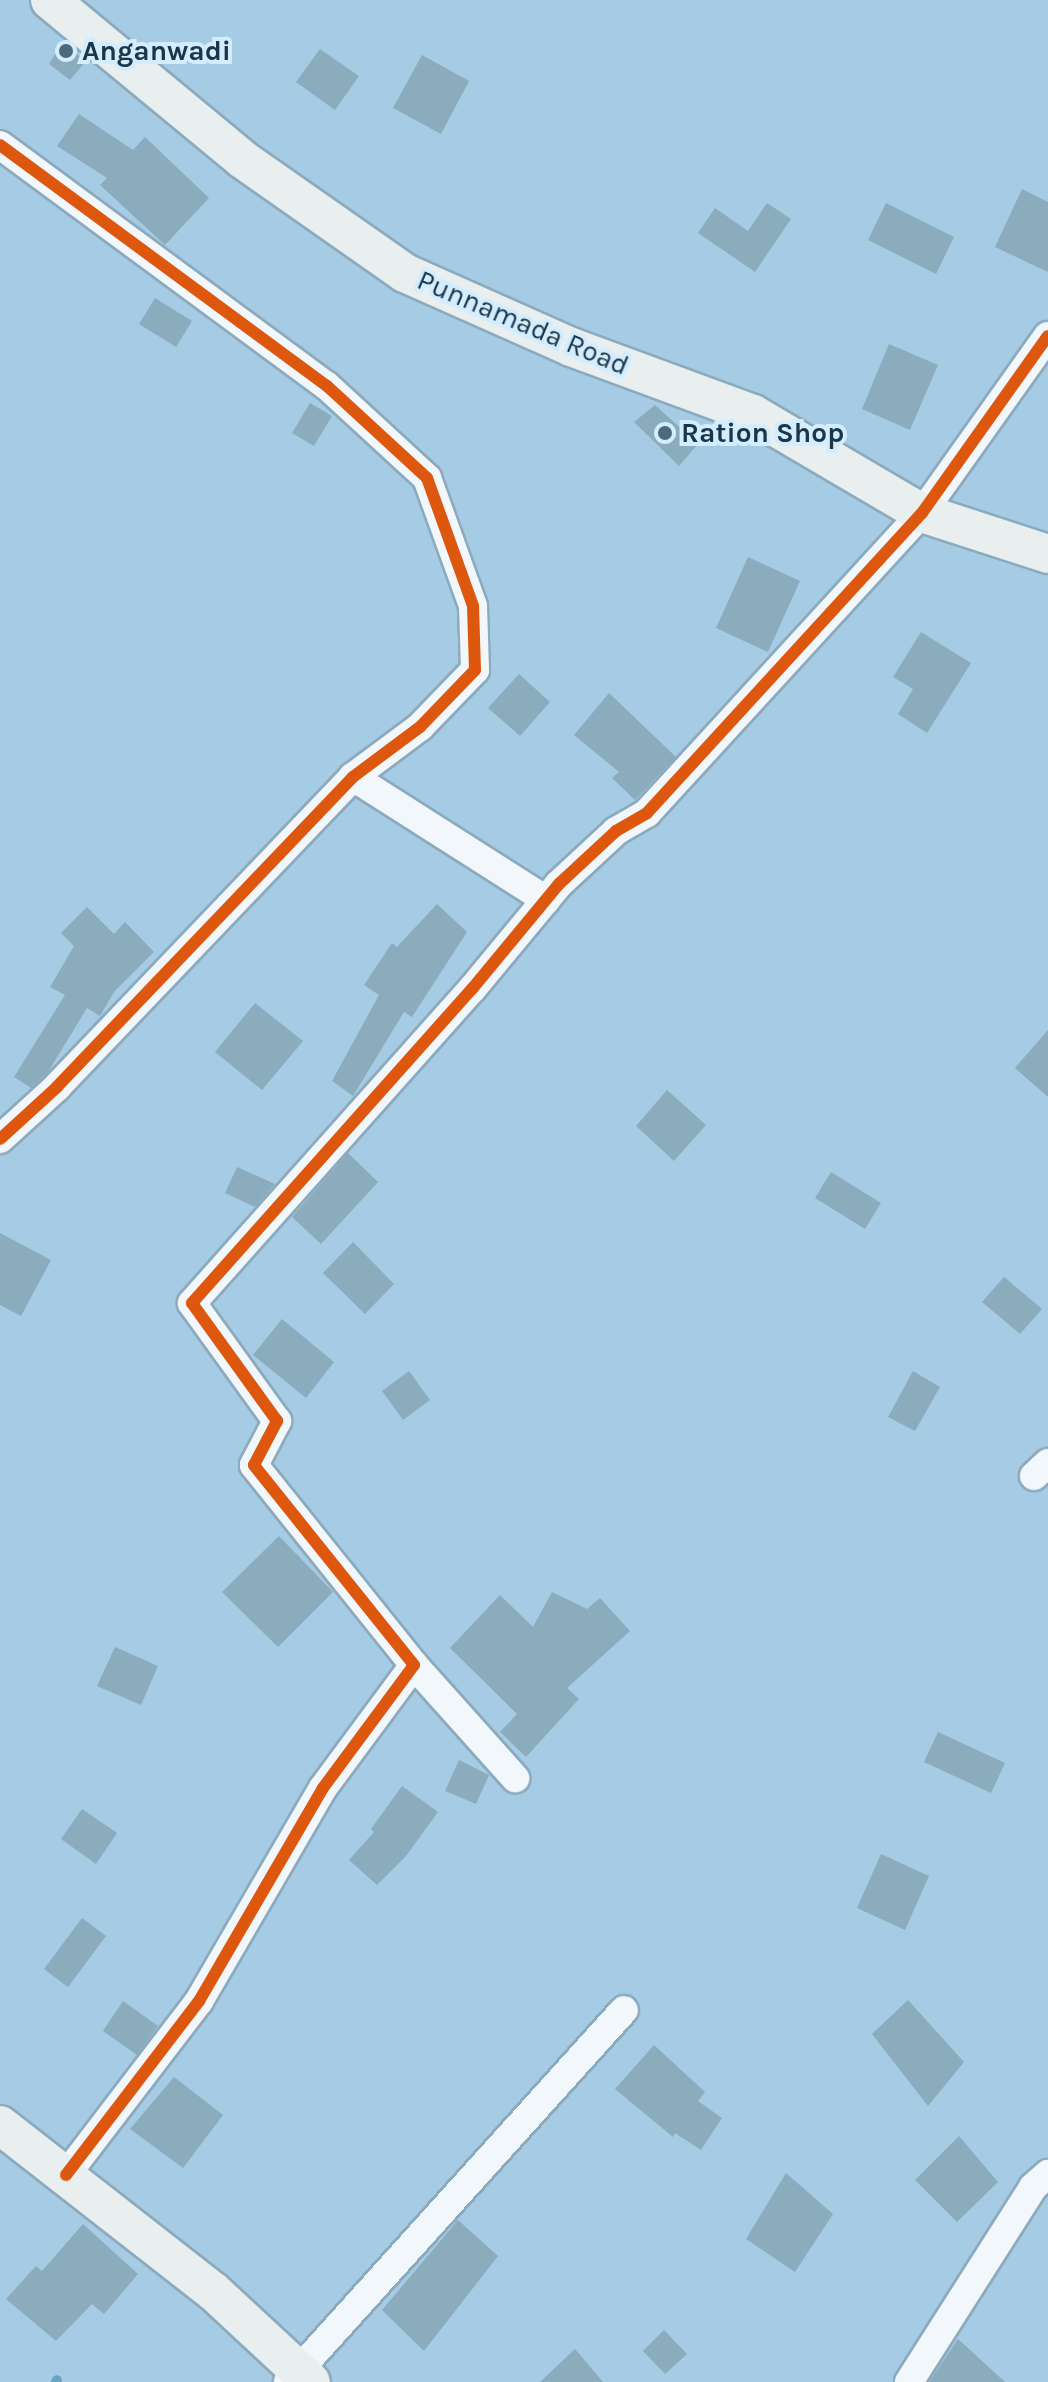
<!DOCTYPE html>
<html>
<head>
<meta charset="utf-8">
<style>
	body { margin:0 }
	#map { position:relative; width:1048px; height:2382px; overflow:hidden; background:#a6cbe4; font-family:Karla,sans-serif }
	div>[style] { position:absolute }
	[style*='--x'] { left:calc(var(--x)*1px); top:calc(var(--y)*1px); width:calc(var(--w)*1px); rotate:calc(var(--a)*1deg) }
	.stream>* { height:10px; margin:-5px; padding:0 5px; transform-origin:5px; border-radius:5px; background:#6aa2c4 }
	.building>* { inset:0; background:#8aacbc }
	.roads { filter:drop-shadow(2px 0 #8caabd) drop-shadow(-2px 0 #8caabd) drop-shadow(0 2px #8caabd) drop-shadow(0 -2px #8caabd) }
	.street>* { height:28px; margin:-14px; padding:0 14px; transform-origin:14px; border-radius:14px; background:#f2f7fb }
	.secondary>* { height:38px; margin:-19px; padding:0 19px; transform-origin:19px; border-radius:19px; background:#e8efee }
	.cycleway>* { height:12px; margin:-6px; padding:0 6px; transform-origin:6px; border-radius:6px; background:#de570f }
	.dots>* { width:22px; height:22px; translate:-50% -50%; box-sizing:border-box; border:4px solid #d3edff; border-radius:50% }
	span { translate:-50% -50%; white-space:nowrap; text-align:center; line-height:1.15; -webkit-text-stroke:8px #d3edff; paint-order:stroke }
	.poi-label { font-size:28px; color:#1a3647; font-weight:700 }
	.left { translate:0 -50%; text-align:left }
	.street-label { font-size:28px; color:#1a3647 }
</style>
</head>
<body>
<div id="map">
	<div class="stream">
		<div style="--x:56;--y:2382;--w:2;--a:-63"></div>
	</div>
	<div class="building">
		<div style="clip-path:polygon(64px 40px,85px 62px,70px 80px,49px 64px)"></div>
		<div style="clip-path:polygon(320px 49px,359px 76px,335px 110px,296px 82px)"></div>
		<div style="clip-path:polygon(422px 55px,469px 81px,441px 134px,393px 108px)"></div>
		<div style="clip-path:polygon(79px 114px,133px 150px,145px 137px,209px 198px,165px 245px,100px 185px,107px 178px,57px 146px)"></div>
		<div style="clip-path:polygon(1022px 189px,1048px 202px,1048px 272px,995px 247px)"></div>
		<div style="clip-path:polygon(767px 203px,791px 219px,755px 272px,698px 233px,715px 208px,748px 231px)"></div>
		<div style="clip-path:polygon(886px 203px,954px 237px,936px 274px,868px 240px)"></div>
		<div style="clip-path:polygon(155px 298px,192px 321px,176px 347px,139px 324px)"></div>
		<div style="clip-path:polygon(889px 344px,938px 365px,910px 430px,862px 409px)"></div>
		<div style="clip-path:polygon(310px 403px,332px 416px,314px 446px,292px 433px)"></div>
		<div style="clip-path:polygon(655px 405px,698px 444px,679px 466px,634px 422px)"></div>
		<div style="clip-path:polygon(748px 557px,800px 581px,768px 652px,716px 628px)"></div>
		<div style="clip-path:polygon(921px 632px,971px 663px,927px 733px,898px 714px,913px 689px,893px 677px)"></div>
		<div style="clip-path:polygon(519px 674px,550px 702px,520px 736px,488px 708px)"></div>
		<div style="clip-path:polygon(609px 693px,676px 757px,635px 800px,612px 778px,619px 772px,574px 735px)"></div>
		<div style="clip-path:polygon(437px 904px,467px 932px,412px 1017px,404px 1012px,353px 1096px,332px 1081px,379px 995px,364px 985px,392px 943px,397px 947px)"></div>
		<div style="clip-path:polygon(87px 907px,114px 934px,125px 922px,154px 952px,114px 992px,100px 1016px,87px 1008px,48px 1072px,31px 1088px,14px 1077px,65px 995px,50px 987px,74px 946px,61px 933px)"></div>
		<div style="clip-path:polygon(255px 1003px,303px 1041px,262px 1090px,215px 1052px)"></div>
		<div style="clip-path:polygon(1048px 1030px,1048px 1097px,1015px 1068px)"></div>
		<div style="clip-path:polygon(667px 1090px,706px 1125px,674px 1161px,636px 1126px)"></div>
		<div style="clip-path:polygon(348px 1153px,378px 1182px,321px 1244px,292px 1217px)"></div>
		<div style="clip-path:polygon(237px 1167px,275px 1184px,255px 1207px,225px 1193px)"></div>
		<div style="clip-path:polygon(831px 1172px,881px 1203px,865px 1229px,815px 1198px)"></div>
		<div style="clip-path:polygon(0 1233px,51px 1260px,21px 1316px,0 1305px)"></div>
		<div style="clip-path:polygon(353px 1242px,394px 1284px,365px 1314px,323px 1273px)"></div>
		<div style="clip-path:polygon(1004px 1277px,1042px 1309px,1020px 1334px,982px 1302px)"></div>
		<div style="clip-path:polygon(282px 1319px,334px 1362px,306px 1398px,253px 1355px)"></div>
		<div style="clip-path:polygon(409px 1371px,430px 1400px,403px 1420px,382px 1391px)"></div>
		<div style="clip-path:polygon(913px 1371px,940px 1387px,915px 1431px,888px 1417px)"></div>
		<div style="clip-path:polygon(279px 1536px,333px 1592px,278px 1647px,222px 1592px)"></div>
		<div style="clip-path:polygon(552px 1592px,587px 1609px,600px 1598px,630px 1631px,567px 1688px,579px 1699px,526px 1757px,500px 1732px,517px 1714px,450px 1648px,500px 1595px,533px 1627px)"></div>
		<div style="clip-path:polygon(115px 1647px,158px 1666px,141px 1705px,97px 1686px)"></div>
		<div style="clip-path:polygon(938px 1732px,1005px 1763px,991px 1793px,924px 1762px)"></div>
		<div style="clip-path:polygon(459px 1760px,489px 1775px,476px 1804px,445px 1791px)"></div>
		<div style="clip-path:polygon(402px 1786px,438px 1812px,406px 1856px,377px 1885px,349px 1860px,374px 1832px,371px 1829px)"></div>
		<div style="clip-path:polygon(82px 1809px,117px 1833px,96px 1864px,61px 1839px)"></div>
		<div style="clip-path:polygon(881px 1854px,929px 1876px,905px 1930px,857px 1908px)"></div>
		<div style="clip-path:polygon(82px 1918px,106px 1936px,68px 1987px,44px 1969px)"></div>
		<div style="clip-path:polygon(908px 2000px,964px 2062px,928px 2106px,872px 2034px)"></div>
		<div style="clip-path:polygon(123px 2001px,158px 2026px,137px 2055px,103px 2031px)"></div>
		<div style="clip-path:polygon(654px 2045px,705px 2092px,698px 2101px,722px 2118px,701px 2150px,675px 2133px,673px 2137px,615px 2089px)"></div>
		<div style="clip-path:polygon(174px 2077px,223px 2115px,183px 2168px,130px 2129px)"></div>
		<div style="clip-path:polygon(959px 2136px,998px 2182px,957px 2222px,915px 2180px)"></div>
		<div style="clip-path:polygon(786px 2173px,833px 2214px,795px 2272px,746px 2239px)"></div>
		<div style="clip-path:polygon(458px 2220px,498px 2256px,424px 2351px,382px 2310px)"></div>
		<div style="clip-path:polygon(83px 2224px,138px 2274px,104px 2314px,92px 2304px,56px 2341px,6px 2299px,36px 2266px,42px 2271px)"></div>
		<div style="clip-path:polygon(664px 2330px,687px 2354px,665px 2374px,643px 2351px)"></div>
		<div style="clip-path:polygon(958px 2339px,1005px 2382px,929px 2382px)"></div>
		<div style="clip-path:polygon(575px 2349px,603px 2382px,540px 2382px)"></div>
	</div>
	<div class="roads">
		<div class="street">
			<div style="--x:0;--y:145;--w:406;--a:36.4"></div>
			<div style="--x:327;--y:386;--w:136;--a:42.6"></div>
			<div style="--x:427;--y:478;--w:136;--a:70.2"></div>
			<div style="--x:473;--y:606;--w:64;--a:88.2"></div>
			<div style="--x:475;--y:670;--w:79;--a:134"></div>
			<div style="--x:420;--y:727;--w:84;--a:143.3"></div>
			<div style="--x:353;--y:777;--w:429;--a:133.7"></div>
			<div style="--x:57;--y:1087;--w:77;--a:137.6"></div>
			<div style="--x:353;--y:777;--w:229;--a:32.5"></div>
			<div style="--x:1034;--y:1476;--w:19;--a:-43"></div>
			<div style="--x:414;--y:1665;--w:152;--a:48.2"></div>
			<div style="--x:66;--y:2175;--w:219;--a:-52.6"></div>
			<div style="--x:199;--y:2001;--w:246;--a:-59.8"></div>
			<div style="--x:323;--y:1788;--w:153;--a:-53.5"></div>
			<div style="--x:414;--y:1665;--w:256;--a:-128.7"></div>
			<div style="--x:254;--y:1465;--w:50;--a:-62.4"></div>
			<div style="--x:277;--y:1421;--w:145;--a:-125.8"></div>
			<div style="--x:192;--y:1303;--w:421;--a:-48.3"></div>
			<div style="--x:472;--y:989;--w:136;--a:-50.4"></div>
			<div style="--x:559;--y:884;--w:78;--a:-42.9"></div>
			<div style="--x:616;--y:831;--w:36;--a:-30"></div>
			<div style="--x:647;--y:813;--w:407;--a:-47.5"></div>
			<div style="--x:922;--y:513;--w:217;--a:-54.6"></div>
			<div style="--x:288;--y:2382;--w:501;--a:-47.91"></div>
			<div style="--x:909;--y:2382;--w:231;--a:-57.5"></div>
			<div style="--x:1033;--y:2187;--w:20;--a:-41"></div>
		</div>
		<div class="secondary">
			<div style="--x:50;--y:0;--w:249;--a:39.6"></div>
			<div style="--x:242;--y:159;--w:199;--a:35"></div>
			<div style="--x:405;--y:273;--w:182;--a:24"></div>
			<div style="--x:571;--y:347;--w:194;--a:20.2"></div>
			<div style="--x:753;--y:414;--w:196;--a:30.4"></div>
			<div style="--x:922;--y:513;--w:133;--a:18"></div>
			<div style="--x:0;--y:2125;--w:271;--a:38"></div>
			<div style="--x:214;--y:2292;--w:132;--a:42.9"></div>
		</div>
	</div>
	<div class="cycleway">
		<div style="--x:0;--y:145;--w:406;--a:36.4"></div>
		<div style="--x:327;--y:386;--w:136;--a:42.6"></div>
		<div style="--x:427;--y:478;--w:136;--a:70.2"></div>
		<div style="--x:473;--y:606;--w:64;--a:88.2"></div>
		<div style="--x:475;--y:670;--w:79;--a:134"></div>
		<div style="--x:420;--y:727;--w:84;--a:143.3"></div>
		<div style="--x:353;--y:777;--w:429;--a:133.7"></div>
		<div style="--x:57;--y:1087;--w:77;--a:137.6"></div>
		<div style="--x:66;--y:2175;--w:219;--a:-52.6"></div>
		<div style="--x:199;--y:2001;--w:246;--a:-59.8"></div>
		<div style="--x:323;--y:1788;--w:153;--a:-53.5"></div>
		<div style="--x:414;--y:1665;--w:256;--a:-128.7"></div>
		<div style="--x:254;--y:1465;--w:50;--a:-62.4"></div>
		<div style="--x:277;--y:1421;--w:145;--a:-125.8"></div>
		<div style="--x:192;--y:1303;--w:421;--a:-48.3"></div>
		<div style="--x:472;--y:989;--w:136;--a:-50.4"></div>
		<div style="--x:559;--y:884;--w:78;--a:-42.9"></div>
		<div style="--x:616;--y:831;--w:36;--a:-30"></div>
		<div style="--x:647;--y:813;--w:407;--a:-47.5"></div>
		<div style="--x:922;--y:513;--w:217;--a:-54.6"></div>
	</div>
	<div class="dots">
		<div style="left:66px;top:51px;background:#4b6a7e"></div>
		<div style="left:665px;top:433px;background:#4b6a7e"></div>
	</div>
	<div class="poi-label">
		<span class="left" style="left:82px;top:51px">Anganwadi</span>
		<span class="left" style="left:681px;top:433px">Ration Shop</span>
	</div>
	<div class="street-label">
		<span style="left:523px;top:323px;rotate:23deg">Punnamada Road</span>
	</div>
</div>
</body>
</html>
